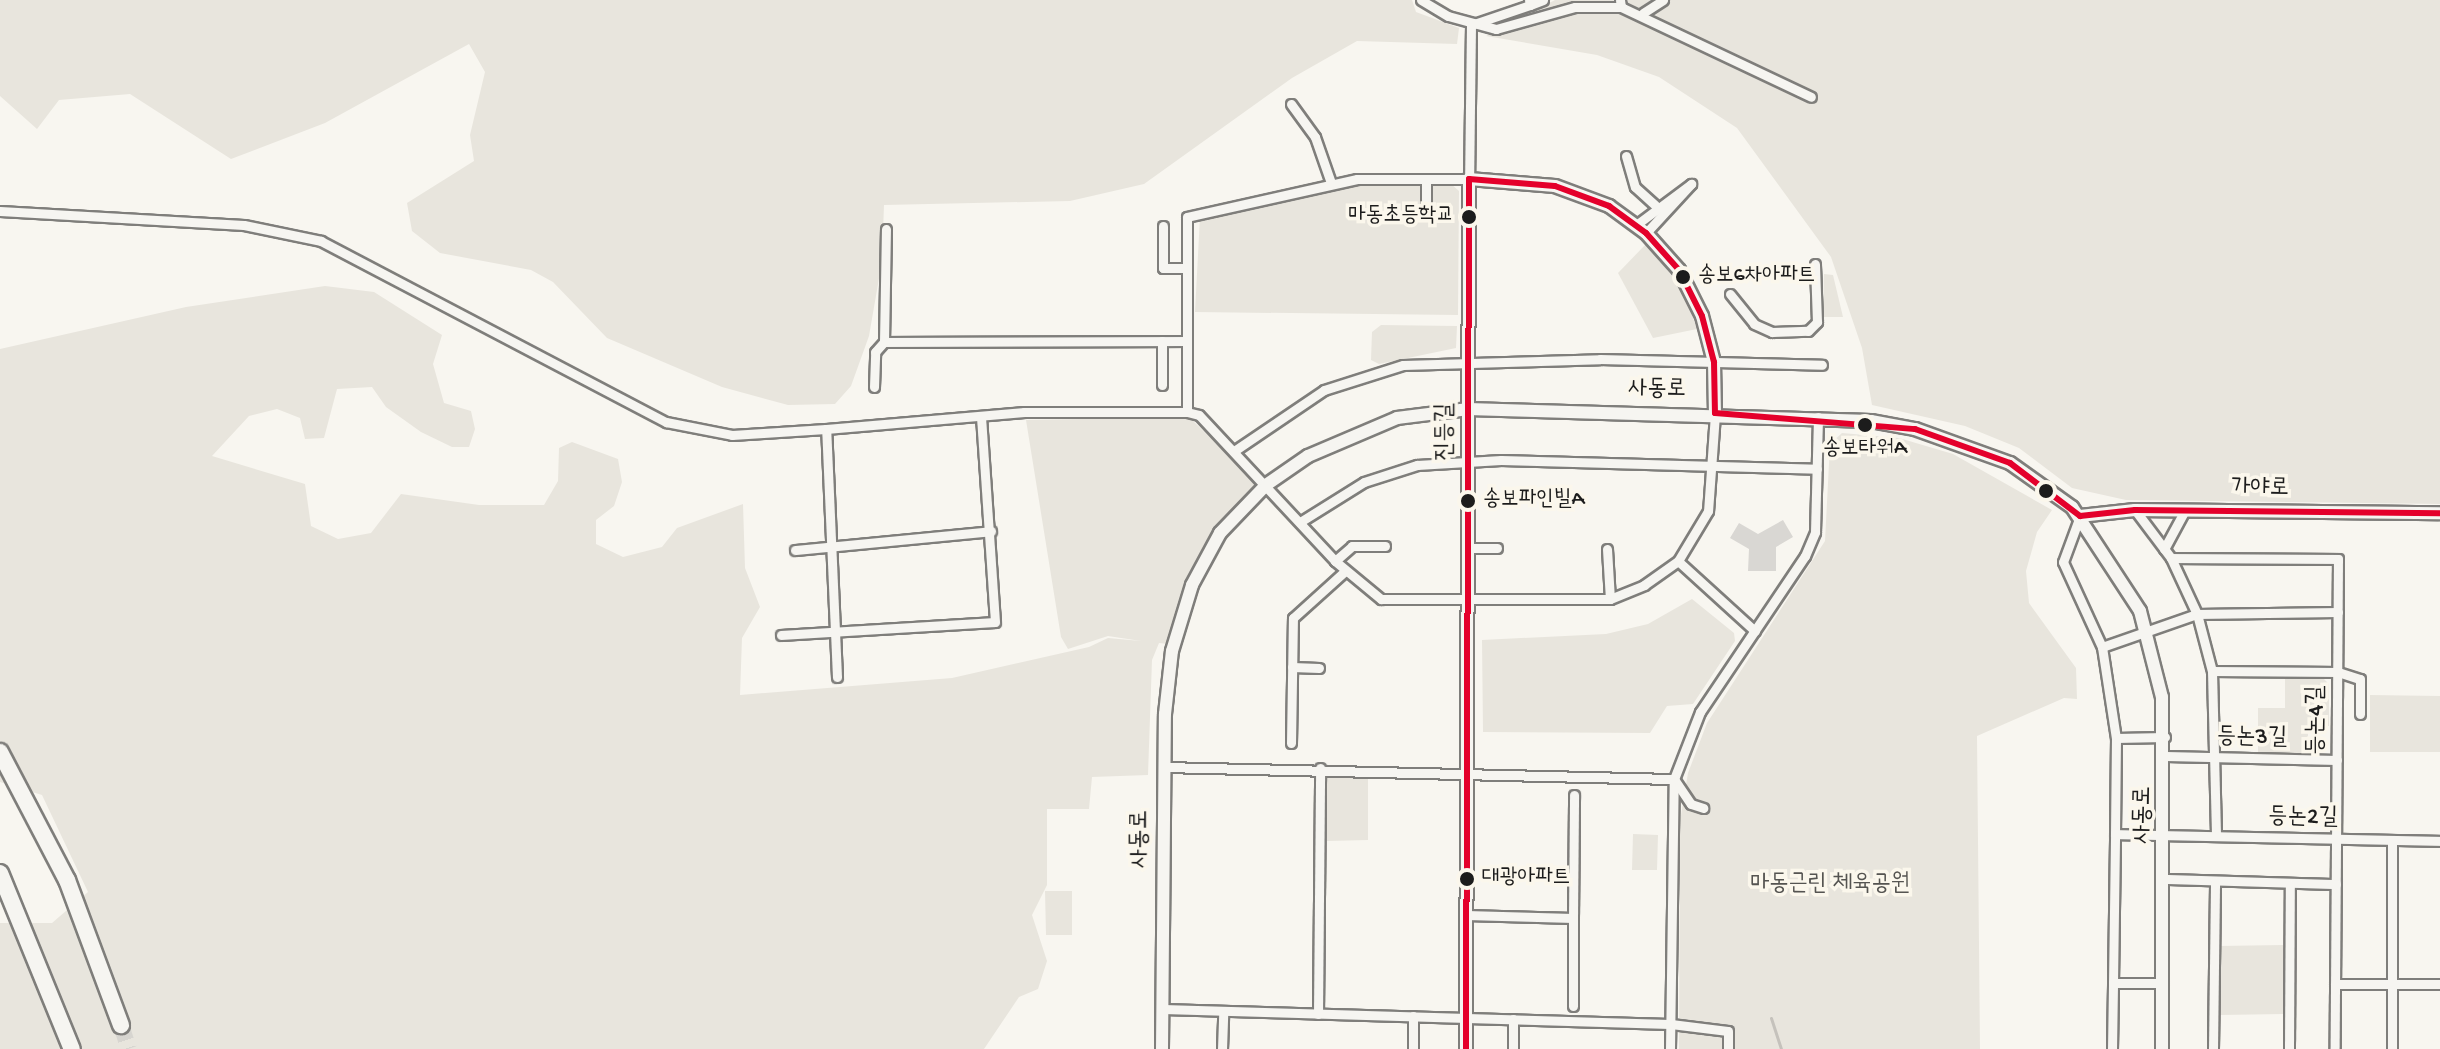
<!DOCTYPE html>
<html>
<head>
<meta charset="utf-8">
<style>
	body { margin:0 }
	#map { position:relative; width:2440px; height:1049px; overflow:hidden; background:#f8f6f0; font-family:"Gochi Hand","Poor Story",sans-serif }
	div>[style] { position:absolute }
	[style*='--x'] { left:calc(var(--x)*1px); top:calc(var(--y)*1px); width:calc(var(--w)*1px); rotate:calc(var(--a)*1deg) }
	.built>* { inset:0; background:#e8e5dd }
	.stream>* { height:3px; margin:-1.5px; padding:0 1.5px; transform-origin:1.5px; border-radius:1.5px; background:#c5c2bc }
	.building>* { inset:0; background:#d9d7d3 }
	.highway-tunnel>* { height:16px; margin-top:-8px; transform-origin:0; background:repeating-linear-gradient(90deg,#d7d5d0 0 16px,transparent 0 24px) }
	.roads { filter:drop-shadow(2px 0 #7f7e7b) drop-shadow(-2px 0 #7f7e7b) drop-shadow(0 2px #7f7e7b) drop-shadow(0 -2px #7f7e7b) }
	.street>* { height:9px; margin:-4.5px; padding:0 4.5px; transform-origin:4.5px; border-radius:4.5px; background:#f6f5f1 }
	.secondary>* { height:12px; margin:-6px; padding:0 6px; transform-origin:6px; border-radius:6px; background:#f6f5f1 }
	.highway>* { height:16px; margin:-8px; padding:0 8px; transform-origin:8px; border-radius:8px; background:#f6f5f1 }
	.bus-1>* { height:6px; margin:-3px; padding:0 3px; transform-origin:3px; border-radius:3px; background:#e4002b }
	.dots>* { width:22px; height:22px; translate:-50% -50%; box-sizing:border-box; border:4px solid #fbf7ec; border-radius:50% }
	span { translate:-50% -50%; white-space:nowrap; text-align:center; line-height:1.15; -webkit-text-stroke:7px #fbf7ec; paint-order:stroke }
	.bus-label { font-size:22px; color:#1c1c1c }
	.right { translate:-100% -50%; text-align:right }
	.left { translate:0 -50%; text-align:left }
	.street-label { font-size:24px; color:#1c1c1c }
	.park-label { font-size:24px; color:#555451 }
</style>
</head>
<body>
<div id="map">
	<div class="built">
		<div style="clip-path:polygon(0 0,1412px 0,1416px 12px,1459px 28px,1457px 44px,1357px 41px,1292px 78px,1144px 184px,1070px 201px,884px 205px,882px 261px,869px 336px,851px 386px,835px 404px,788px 405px,722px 387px,607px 338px,553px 282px,531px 270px,440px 253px,412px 231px,407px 203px,474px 161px,470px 135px,485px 72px,469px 44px,325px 123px,231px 159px,130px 94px,59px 100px,37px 129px,0 96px)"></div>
		<div style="clip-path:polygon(1555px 0,2440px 0,2440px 504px,2126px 500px,2072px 488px,2019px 448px,1965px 426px,1872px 405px,1862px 348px,1831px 257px,1737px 128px,1659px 77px,1597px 55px,1486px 36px)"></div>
		<div style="clip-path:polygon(1358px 183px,1451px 184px,1459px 191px,1458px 315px,1195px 312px,1200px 217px)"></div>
		<div style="clip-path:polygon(1647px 243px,1684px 292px,1697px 329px,1653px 338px,1618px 273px)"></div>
		<div style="clip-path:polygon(1824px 274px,1833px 275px,1843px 317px,1823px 317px)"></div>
		<div style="clip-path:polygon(325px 286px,374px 292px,442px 335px,433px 364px,444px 403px,471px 411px,475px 429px,469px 447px,452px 447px,421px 432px,386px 407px,372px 387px,337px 389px,324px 438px,305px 439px,300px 418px,277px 409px,249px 416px,212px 456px,305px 484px,311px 526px,338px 539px,371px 533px,401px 494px,479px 505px,544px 505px,558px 481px,559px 448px,572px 442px,618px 459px,622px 482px,614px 506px,596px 520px,596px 544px,623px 557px,662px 547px,677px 528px,743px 504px,745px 568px,760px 607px,742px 638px,740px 695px,952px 678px,1089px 647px,1108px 638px,1141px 641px,1108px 636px,1068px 649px,1061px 637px,1026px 420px,1189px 417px,1258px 484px,1211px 534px,1168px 644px,1159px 643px,1152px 660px,1148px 775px,1092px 777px,1089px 809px,1047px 809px,1047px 885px,1032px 915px,1047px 961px,1038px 989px,1019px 997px,984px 1049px,0 1049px,0 923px,52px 923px,88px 892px,42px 795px,0 782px,0 349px,186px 307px)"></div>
		<div style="clip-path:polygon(1381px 325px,1457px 326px,1456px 348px,1379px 364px,1371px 360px,1372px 332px)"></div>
		<div style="clip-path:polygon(1842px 433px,1899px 438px,1953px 454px,2052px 510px,2037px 532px,2026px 571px,2029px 603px,2076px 668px,2077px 699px,2064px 698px,1977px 736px,1980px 1049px,1679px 1049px,1680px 821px,1688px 773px,1707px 723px,1825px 541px,1830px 444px)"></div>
		<div style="clip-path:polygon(1692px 599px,1734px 633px,1735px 641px,1693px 704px,1667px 706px,1650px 733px,1483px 732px,1482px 640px,1606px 634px,1648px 624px)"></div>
		<div style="clip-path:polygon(2285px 677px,2322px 677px,2329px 684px,2329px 726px,2308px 726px,2308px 753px,2258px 753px,2258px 708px,2285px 708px)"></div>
		<div style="clip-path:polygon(2370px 695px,2440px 696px,2440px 752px,2370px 752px)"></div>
		<div style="clip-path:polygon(1327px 777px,1368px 777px,1368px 840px,1327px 841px)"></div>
		<div style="clip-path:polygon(1633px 834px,1658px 835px,1657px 870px,1632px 870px)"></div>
		<div style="clip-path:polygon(1045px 891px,1072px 891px,1072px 935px,1046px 935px)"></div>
		<div style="clip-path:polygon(2283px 945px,2284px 1014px,2220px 1015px,2219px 946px)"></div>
	</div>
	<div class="stream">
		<div style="--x:1771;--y:1018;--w:33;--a:72"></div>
	</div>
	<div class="building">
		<div style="clip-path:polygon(1783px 520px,1793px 537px,1776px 547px,1776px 571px,1748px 571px,1749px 549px,1730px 538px,1739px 523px,1758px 534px)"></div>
	</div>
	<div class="highway-tunnel">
		<div style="--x:121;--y:1025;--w:25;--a:72"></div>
	</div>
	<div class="roads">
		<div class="street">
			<div style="--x:1421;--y:0;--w:31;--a:31"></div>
			<div style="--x:1448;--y:16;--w:50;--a:15.2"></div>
			<div style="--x:1496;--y:29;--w:82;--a:-15.6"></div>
			<div style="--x:1575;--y:7;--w:46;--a:0"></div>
			<div style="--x:1621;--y:7;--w:7;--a:-98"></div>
			<div style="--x:1530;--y:5;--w:14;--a:-21"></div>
			<div style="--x:1621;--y:7;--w:210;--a:25.3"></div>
			<div style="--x:1643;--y:13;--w:24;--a:-33"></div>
			<div style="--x:1474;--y:24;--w:59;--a:-18.7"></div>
			<div style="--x:1530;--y:5;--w:5;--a:-101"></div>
			<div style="--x:1471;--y:25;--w:154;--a:90.7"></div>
			<div style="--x:1469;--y:179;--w:112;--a:180"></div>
			<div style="--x:1357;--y:179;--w:174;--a:167.4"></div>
			<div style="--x:1187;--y:217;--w:195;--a:90"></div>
			<div style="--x:1187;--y:412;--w:12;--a:14"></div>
			<div style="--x:1199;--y:415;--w:200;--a:47"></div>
			<div style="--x:1335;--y:561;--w:60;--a:39.6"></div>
			<div style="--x:1381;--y:599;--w:229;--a:0"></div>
			<div style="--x:1610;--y:599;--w:37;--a:-22"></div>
			<div style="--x:1644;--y:585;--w:42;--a:-35.2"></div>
			<div style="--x:1291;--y:104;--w:41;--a:54"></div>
			<div style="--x:1315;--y:137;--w:49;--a:70.8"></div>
			<div style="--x:1626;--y:156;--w:32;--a:74"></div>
			<div style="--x:1635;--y:187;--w:27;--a:42"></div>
			<div style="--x:1426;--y:179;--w:23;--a:90"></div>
			<div style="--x:0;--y:211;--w:244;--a:3.3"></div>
			<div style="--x:244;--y:225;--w:79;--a:11.7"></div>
			<div style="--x:321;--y:241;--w:390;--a:27.7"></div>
			<div style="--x:666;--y:422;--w:67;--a:11.1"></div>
			<div style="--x:732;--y:435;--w:94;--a:-3.7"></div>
			<div style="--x:1636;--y:225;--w:69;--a:-36.7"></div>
			<div style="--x:1691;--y:184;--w:67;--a:132.6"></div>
			<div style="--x:1163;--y:226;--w:42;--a:90"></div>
			<div style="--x:1163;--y:268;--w:23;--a:0"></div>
			<div style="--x:1730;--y:294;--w:38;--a:51"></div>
			<div style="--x:1754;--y:324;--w:20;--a:24"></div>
			<div style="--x:1772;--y:332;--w:36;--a:-2"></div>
			<div style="--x:1808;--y:331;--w:13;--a:-45"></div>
			<div style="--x:1817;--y:322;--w:58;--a:-92"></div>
			<div style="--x:1162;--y:341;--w:44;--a:90"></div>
			<div style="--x:884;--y:342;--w:302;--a:-0.2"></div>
			<div style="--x:874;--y:387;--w:35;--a:-88"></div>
			<div style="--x:875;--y:352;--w:13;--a:-48"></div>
			<div style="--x:884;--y:342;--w:113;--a:-89"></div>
			<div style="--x:1715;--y:414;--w:97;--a:94.1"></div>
			<div style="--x:1708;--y:511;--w:58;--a:121"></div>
			<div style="--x:1678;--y:561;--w:104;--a:42.3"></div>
			<div style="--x:1234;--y:451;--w:109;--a:-34.1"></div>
			<div style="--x:1324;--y:390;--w:83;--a:-17.6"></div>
			<div style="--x:1403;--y:365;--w:197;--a:-1.7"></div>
			<div style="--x:1600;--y:359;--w:222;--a:1.5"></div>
			<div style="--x:2135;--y:510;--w:60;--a:53.1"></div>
			<div style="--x:2171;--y:558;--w:62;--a:65.1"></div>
			<div style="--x:2197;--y:614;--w:59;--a:75.3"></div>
			<div style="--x:2212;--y:671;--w:165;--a:88.6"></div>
			<div style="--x:2080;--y:516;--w:49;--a:110.3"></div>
			<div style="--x:2063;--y:562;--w:94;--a:65.4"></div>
			<div style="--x:2102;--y:647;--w:92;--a:81.3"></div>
			<div style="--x:1300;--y:522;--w:75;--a:-32"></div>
			<div style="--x:1364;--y:482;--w:56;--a:-17.8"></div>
			<div style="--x:1417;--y:465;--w:84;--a:-3.4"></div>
			<div style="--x:1501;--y:460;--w:316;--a:1.6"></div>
			<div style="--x:1468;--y:548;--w:29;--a:0"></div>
			<div style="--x:1607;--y:549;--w:50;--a:86.6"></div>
			<div style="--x:2164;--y:549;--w:44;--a:-61.7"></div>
			<div style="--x:795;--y:550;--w:197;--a:-5.5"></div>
			<div style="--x:2171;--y:558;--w:167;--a:0.3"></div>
			<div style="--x:2338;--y:559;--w:490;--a:90.4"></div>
			<div style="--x:1335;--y:561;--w:23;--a:-41"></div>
			<div style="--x:1352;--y:546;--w:33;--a:0"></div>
			<div style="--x:781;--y:635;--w:214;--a:-3.5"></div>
			<div style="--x:995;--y:622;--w:204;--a:-93.9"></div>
			<div style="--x:2102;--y:647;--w:101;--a:-19.2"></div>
			<div style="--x:2197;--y:614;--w:141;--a:-0.8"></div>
			<div style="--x:1292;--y:667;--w:27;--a:2"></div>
			<div style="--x:2212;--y:671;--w:126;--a:0.5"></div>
			<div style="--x:2338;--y:672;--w:23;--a:18"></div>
			<div style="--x:2360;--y:679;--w:35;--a:90"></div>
			<div style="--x:837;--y:677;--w:248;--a:-92.5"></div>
			<div style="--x:826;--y:429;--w:199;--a:-4.9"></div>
			<div style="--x:1024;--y:412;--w:163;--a:0"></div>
			<div style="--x:1291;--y:743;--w:125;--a:-89.1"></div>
			<div style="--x:1293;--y:618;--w:70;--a:-42.1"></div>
			<div style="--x:2166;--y:756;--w:171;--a:1.3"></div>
			<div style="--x:1163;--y:767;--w:511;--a:1.35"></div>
			<div style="--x:1674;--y:779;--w:30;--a:56"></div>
			<div style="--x:1691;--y:804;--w:13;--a:18"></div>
			<div style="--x:2115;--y:834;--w:96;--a:-89.4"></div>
			<div style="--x:2116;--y:738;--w:49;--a:-1.2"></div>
			<div style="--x:2392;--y:840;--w:209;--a:90"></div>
			<div style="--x:2164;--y:879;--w:172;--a:1.7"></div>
			<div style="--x:1466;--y:915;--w:107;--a:1.6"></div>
			<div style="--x:1573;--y:918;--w:88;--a:90"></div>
			<div style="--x:1573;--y:918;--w:123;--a:-89.5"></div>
			<div style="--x:2113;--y:983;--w:149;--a:-89.2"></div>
			<div style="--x:2115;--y:834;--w:325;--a:1.2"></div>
			<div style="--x:2335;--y:984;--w:105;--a:0"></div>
			<div style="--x:1163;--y:1009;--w:508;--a:1.69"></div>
			<div style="--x:1671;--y:1024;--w:57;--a:7"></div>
			<div style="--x:1728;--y:1031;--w:18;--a:90"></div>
			<div style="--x:1318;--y:1014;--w:246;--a:-89.5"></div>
			<div style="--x:1222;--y:1049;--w:38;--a:-88"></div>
			<div style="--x:1413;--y:1049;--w:33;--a:-90"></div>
			<div style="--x:1513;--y:1049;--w:30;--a:-90"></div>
			<div style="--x:1670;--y:1049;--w:270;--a:-89.2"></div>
			<div style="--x:1674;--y:779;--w:72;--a:-68.8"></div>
			<div style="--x:1700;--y:712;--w:188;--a:-56.1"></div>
			<div style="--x:1805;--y:556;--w:26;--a:-67"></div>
			<div style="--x:1815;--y:532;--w:115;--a:-88.5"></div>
			<div style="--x:2112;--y:1049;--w:66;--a:-89.1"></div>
			<div style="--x:2113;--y:983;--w:50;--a:0"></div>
			<div style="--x:2213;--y:1049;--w:167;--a:-89.3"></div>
			<div style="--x:2289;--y:1049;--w:165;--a:-89.7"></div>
		</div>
		<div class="secondary">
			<div style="--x:2080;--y:516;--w:55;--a:-6.2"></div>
			<div style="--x:2135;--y:510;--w:305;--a:0.6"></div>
			<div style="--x:1162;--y:1049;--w:335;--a:-89.5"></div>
			<div style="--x:1165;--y:714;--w:63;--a:-83.7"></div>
			<div style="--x:1172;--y:651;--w:69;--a:-73.1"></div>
			<div style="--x:1192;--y:585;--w:59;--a:-61.7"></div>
			<div style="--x:1220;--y:533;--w:66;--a:-46.2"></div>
			<div style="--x:1266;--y:485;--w:51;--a:-34.6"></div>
			<div style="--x:1308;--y:456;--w:97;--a:-23.1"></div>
			<div style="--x:1397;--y:418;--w:72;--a:-7.2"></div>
			<div style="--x:1468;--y:409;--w:403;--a:1.7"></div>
			<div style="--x:1871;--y:421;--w:45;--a:10.3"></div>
			<div style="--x:1915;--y:429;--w:101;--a:19.7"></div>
			<div style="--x:2010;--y:463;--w:76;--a:35.4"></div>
			<div style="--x:2072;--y:507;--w:124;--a:56.8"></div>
			<div style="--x:2140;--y:611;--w:89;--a:75.7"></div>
			<div style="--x:2162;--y:697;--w:352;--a:90"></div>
			<div style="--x:1466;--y:1049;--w:870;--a:-89.8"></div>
			<div style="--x:1469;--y:179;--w:86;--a:4.7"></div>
			<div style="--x:1555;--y:186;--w:58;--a:20.3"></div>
			<div style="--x:1609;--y:206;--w:46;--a:36.1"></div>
			<div style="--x:1646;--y:233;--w:50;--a:48.3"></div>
			<div style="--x:1679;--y:270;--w:51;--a:63.4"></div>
			<div style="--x:1702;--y:316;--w:48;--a:75.4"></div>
			<div style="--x:1714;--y:362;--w:51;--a:88.9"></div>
		</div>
		<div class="highway">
			<div style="--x:0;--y:752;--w:144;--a:62.4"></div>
			<div style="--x:67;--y:880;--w:155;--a:69.6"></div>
			<div style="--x:0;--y:873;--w:190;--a:67.8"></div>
		</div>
	</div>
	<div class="bus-1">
		<div style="--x:1469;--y:179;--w:86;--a:4.7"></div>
		<div style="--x:1555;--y:186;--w:58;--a:20.3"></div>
		<div style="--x:1609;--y:206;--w:46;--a:36.1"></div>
		<div style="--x:1646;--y:233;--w:50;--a:48.3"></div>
		<div style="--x:1679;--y:270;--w:51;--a:63.4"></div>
		<div style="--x:1702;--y:316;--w:48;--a:75.4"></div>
		<div style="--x:1714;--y:362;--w:51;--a:88.9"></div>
		<div style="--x:1715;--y:413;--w:201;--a:4.6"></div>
		<div style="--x:1915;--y:429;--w:101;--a:19.7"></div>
		<div style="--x:2010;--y:463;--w:88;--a:37.1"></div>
		<div style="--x:2080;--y:516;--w:55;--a:-6.2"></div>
		<div style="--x:2135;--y:510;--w:305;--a:0.6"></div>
		<div style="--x:1466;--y:1049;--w:870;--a:-89.8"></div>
	</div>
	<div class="dots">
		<div style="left:1469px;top:217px;background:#1c1c1c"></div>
		<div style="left:1683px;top:277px;background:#1c1c1c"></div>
		<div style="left:1865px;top:425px;background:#1c1c1c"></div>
		<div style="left:2046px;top:491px;background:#1c1c1c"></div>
		<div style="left:1468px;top:501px;background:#1c1c1c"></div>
		<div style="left:1467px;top:879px;background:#1c1c1c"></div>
	</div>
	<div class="bus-label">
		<span class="right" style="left:1454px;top:217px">마동초등학교</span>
		<span class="left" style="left:1698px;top:277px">송보6차아파트</span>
		<span style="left:1865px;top:450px">송보타워A</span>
		<span class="left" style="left:1483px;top:501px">송보파인빌A</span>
		<span class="left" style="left:1482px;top:879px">대광아파트</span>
	</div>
	<div class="street-label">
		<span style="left:1657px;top:390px;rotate:1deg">사동로</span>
		<span style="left:1446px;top:432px;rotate:-90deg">진등길</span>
		<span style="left:2260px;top:489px;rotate:1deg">가야로</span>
		<span style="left:2317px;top:720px;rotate:-90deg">등논4길</span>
		<span style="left:2252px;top:738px;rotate:1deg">등논3길</span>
		<span style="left:2144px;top:815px;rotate:-89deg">사동로</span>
		<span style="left:2303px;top:818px;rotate:1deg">등논2길</span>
		<span style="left:1141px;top:839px;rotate:-90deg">사동로</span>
	</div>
	<div class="park-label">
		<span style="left:1830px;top:885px">마동근린 체육공원</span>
	</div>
</div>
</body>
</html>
